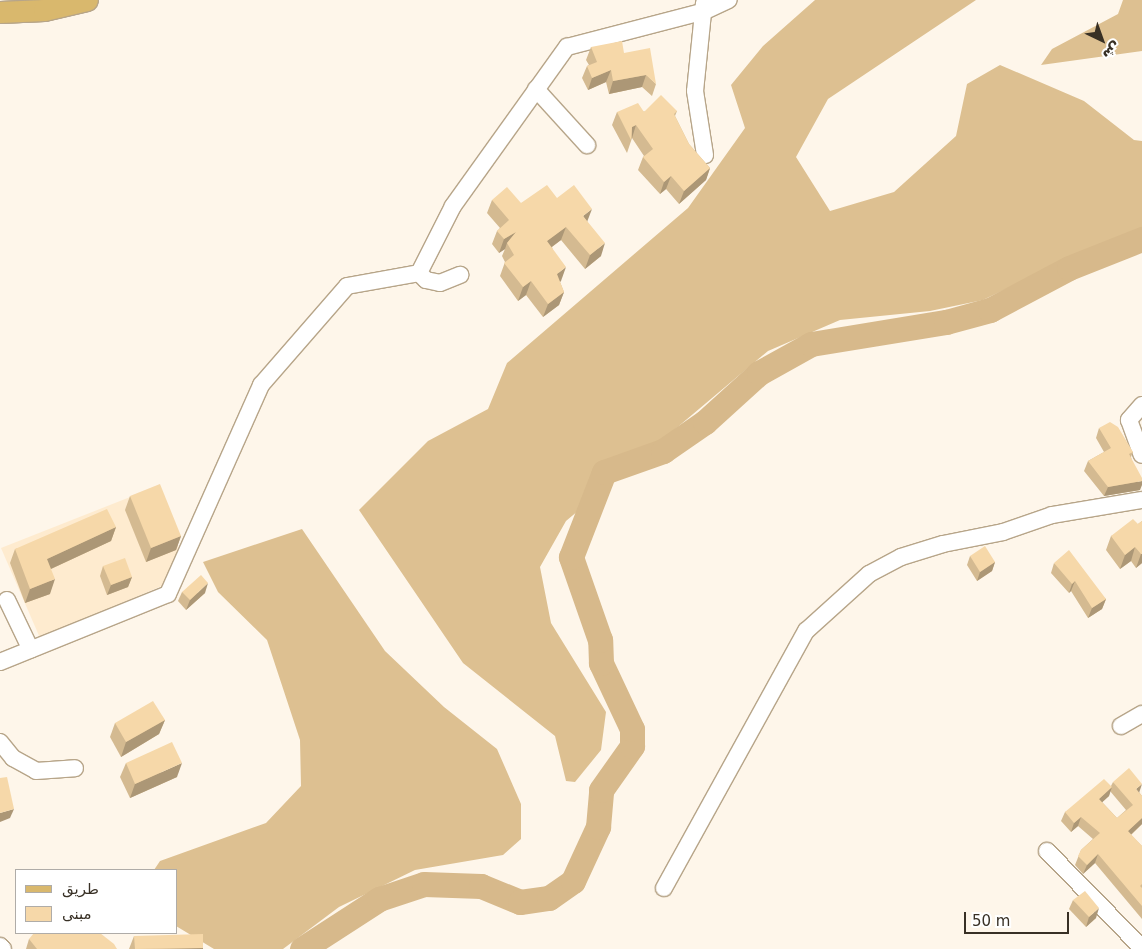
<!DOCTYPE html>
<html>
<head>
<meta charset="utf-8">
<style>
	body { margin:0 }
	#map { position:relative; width:1142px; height:949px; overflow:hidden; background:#fef6ea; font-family:"DejaVu Sans","Noto Sans Arabic",sans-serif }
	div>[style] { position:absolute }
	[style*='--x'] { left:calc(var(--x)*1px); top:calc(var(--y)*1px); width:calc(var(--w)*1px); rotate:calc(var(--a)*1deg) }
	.built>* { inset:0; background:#feebcf }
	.forest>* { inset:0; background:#ddc091 }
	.river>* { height:25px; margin:-12.5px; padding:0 12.5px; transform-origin:12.5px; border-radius:12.5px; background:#d7b98b }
	.roads { filter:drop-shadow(1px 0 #b7a589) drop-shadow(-1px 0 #b7a589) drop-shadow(0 1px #b7a589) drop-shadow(0 -1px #b7a589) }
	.minor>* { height:16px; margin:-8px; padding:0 8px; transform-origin:8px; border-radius:8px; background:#fff }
	.major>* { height:21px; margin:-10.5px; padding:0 10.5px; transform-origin:10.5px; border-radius:10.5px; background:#d9b86d }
	.wall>* { inset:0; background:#d4ba91 }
	.shaded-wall>* { inset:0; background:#ac9776 }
	.building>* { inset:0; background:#f6d8a9 }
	span { translate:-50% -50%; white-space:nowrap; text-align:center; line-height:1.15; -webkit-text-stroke:5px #fff; paint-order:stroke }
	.legend { position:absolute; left:15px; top:869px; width:162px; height:65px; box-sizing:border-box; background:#fff; border:1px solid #afaca8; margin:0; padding:6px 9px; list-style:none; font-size:15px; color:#383025 }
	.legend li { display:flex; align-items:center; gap:10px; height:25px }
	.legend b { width:25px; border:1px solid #afaca8 }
	.north { position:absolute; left:1077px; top:15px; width:50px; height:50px; -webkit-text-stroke:4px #fff; paint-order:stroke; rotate:138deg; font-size:14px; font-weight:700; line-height:20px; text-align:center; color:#383025 }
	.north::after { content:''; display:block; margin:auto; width:18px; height:22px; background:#383025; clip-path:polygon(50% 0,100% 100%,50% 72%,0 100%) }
	.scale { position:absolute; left:964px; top:912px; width:105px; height:22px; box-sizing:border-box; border:2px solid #383025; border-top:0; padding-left:6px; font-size:15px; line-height:18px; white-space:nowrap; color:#383025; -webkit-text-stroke:4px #fff; paint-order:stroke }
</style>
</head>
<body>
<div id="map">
	<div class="built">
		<div style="clip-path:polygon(153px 488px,181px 553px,164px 585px,40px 638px,1px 548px)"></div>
	</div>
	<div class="forest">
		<div style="clip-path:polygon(815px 0,976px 0,828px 99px,796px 157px,830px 211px,894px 192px,956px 136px,967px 84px,1000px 65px,1084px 101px,1134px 140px,1142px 141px,1142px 230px,1074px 256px,983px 300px,930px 311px,840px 320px,768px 351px,566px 521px,540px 567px,551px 623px,606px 712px,601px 750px,575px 782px,566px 781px,555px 736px,463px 663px,359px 510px,428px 441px,488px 409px,507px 363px,688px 208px,745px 128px,731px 85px,763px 46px)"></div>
		<div style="clip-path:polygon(1123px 0,1142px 0,1142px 51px,1041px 65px,1052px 49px,1118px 14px)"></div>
		<div style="clip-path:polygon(302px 529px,385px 651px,444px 707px,497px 749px,521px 804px,521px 839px,503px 855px,415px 870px,339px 907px,283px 949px,214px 949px,176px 926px,176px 870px,154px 870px,160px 861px,266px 823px,301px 786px,300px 740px,267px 640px,218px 592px,203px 562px)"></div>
	</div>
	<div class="river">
		<div style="--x:302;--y:949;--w:92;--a:-33"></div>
		<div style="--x:379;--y:899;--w:47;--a:-18.4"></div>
		<div style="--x:424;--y:884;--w:57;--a:2"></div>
		<div style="--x:481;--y:886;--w:42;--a:22.3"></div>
		<div style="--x:520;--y:902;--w:29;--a:-8"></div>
		<div style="--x:549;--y:898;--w:29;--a:-35"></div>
		<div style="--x:573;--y:881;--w:60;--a:-65.2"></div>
		<div style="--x:598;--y:827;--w:37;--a:-85"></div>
		<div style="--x:601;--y:790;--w:54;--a:-54.8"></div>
		<div style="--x:632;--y:746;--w:17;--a:-90"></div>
		<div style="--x:632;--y:729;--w:73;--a:-115.2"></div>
		<div style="--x:601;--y:663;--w:23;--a:-92"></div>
		<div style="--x:600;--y:640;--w:88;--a:-109.3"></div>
		<div style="--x:571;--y:557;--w:91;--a:-68.8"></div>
		<div style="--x:604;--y:472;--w:63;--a:-19.6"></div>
		<div style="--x:663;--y:451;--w:51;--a:-34.6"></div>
		<div style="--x:705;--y:422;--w:73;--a:-42.2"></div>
		<div style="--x:759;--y:373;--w:60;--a:-29.1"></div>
		<div style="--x:811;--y:344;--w:137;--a:-9.3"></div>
		<div style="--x:946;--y:322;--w:46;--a:-15.3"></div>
		<div style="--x:990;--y:310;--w:89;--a:-28"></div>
		<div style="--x:1069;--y:268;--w:79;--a:-21.7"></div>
	</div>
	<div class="roads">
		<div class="minor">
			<div style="--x:704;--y:3;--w:88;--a:95.8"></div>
			<div style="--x:695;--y:91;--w:65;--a:81.1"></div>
			<div style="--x:536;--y:89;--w:76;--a:47.7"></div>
			<div style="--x:419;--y:273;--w:75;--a:-63.1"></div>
			<div style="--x:453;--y:206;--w:196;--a:-54.4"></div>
			<div style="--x:567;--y:47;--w:143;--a:-14.6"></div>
			<div style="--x:705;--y:11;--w:26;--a:-25"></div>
			<div style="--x:419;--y:273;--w:10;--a:45"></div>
			<div style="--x:426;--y:280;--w:14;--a:12"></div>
			<div style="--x:440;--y:283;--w:22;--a:-22"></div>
			<div style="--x:1142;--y:405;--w:20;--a:131"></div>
			<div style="--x:1129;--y:420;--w:37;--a:70"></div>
			<div style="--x:7;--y:600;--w:55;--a:64.4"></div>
			<div style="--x:0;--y:662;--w:181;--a:-22"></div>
			<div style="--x:168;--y:594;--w:229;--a:-66"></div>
			<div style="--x:261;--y:385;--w:131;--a:-49"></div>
			<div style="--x:347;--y:286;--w:73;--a:-10.2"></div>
			<div style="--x:1121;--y:726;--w:24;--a:-30"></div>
			<div style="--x:0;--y:742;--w:21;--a:51"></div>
			<div style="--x:13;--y:758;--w:26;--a:29"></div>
			<div style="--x:36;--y:771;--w:39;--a:-4"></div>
			<div style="--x:1047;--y:851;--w:136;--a:45.6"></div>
			<div style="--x:664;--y:888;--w:294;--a:-61.1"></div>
			<div style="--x:806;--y:631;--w:85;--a:-42.1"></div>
			<div style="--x:869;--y:574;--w:36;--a:-28"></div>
			<div style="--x:901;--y:557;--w:44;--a:-17.2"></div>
			<div style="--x:943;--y:544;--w:61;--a:-11.3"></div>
			<div style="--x:1003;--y:532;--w:52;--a:-19.1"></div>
			<div style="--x:1052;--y:515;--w:91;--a:-9.5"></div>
			<div style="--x:0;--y:946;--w:4;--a:45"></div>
		</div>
		<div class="major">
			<div style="--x:0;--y:12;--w:44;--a:-2.6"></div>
			<div style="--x:44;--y:10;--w:44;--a:-13.1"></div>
		</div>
	</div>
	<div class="wall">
		<div style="clip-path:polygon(591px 47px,624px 53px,656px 84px,652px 96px,642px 87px,609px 94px,606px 82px,588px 90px,582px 78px,587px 66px,589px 65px,586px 60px)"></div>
		<div style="clip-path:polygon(677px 111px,675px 116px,689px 144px,710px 168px,706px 180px,679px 204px,666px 189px,660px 194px,638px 170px,643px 157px,644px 156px,632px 138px,627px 153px,612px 125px,617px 112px)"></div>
		<div style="clip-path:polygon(557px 198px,587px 221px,601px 256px,585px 269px,561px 240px,552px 247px,561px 281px,560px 282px,564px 292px,559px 305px,543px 317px,526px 295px,518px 301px,500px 276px,505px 262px,502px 256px,505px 249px,499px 253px,492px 244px,497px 231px,500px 228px,487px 213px,492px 200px,521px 203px)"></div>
		<div style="clip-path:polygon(1099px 428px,1133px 452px,1131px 457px,1140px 490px,1104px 496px,1084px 471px,1088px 461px,1104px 452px,1096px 438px)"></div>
		<div style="clip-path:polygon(130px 496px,181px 536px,176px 550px,146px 562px,125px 510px)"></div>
		<div style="clip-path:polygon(1142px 521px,1142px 563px,1136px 568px,1131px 561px,1120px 569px,1106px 550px,1111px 536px,1138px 524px)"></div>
		<div style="clip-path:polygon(116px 527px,111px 541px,51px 569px,50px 594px,25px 603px,10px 563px,15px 549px)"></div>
		<div style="clip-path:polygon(970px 556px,995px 562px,992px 571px,977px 581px,967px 565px)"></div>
		<div style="clip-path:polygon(1054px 563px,1106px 599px,1102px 609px,1088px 618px,1071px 591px,1069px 593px,1051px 573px)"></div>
		<div style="clip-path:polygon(103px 566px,132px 577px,128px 587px,107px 595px,100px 576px)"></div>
		<div style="clip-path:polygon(182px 592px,205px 593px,186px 610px,178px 601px)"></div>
		<div style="clip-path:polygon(165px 720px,159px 734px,121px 757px,110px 737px,115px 723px)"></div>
		<div style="clip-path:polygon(126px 763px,177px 777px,130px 798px,120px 777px)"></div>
		<div style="clip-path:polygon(evenodd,1113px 782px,1139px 792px,1142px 796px,1142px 824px,1131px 835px,1142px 846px,1142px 919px,1095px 863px,1083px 874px,1075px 865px,1081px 850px,1093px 839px,1078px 826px,1071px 832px,1061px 821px,1065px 812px,1111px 786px,1113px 782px,1110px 791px,1126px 810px,1117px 818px,1102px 802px,1109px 796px,1110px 791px)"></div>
		<div style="clip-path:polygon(1073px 900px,1096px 918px,1086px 927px,1069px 909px)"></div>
		<div style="clip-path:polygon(134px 936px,203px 948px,203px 949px,129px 949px)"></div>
		<div style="clip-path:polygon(29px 939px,117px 949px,26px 949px)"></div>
	</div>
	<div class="shaded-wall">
		<div style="clip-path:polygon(611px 70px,606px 82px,588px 90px,592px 78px)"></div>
		<div style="clip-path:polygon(646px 75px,642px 87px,609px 94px,613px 81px)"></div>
		<div style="clip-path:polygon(636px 125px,632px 138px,632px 127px)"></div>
		<div style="clip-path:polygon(710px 168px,706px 180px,679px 204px,684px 191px)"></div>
		<div style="clip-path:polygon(671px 176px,666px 189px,660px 194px,664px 182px)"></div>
		<div style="clip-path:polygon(592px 209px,587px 222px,583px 216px)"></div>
		<div style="clip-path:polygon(566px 227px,561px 240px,542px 254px,547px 241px)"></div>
		<div style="clip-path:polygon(516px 232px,507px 243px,505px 249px,499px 253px,504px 239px)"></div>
		<div style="clip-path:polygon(605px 243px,601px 256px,585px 269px,590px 255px)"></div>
		<div style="clip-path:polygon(566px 267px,561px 281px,552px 288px,557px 274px)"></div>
		<div style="clip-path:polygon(531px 281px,526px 295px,518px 301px,523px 287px)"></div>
		<div style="clip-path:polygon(564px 292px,559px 305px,543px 317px,548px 304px)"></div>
		<div style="clip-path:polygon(1142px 481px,1142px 485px,1140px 490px,1104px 496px,1108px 487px)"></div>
		<div style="clip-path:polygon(116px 527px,111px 541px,42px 573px,47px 559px)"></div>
		<div style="clip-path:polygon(181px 536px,176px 550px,146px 562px,151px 548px)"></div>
		<div style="clip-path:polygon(1135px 547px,1131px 561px,1120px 569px,1125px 555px)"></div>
		<div style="clip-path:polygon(1141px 554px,1142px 554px,1142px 563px,1136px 568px)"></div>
		<div style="clip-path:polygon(995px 562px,992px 571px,977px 581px,980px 572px)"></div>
		<div style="clip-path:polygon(132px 577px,128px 587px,107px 595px,111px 585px)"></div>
		<div style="clip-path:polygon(55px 579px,50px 594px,25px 603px,30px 589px)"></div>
		<div style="clip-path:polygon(1075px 581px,1071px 591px,1069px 593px,1072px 584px)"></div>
		<div style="clip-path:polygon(208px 583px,205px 593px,186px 610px,190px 600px)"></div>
		<div style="clip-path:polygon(1106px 599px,1102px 609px,1088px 618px,1092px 608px)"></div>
		<div style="clip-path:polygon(165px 720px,159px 734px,121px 757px,126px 742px)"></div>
		<div style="clip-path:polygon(182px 763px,177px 777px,130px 798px,135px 784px)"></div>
		<div style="clip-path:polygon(1142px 784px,1139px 793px,1136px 789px)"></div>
		<div style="clip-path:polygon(1112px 787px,1109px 796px,1096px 808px,1099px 799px)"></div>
		<div style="clip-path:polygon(14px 809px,10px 818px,0 822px,0 813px)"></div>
		<div style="clip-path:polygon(1081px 817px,1078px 826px,1071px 832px,1074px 823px)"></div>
		<div style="clip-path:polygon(1142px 818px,1142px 824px,1125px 840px,1128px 831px)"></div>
		<div style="clip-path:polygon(1098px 854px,1095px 863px,1083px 874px,1087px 865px)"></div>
		<div style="clip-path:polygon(1099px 908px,1096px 918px,1086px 927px,1089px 917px)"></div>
		<div style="clip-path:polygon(203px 948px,203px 949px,160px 949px)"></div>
	</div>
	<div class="building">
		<div style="clip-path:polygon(622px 41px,624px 53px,650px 48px,656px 84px,646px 75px,613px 81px,611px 70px,592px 78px,587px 66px,597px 62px,591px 47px)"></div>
		<div style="clip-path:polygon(661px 95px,677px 111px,674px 114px,689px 144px,710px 168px,684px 191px,671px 176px,664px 182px,643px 157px,653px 149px,636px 125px,632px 127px,631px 140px,617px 112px,638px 103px,644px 112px)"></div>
		<div style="clip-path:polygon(547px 185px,557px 198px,574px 185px,592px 209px,583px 216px,605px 243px,590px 255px,566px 227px,547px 241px,566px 267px,557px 274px,564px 292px,548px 304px,531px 281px,523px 287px,504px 263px,514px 255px,507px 243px,516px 232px,504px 239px,497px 231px,509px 220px,492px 200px,507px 187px,521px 203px)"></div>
		<div style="clip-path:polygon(1110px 422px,1118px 427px,1133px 452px,1129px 454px,1142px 478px,1142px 481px,1108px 487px,1088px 461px,1111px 448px,1099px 428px)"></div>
		<div style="clip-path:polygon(160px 484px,181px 536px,151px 548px,130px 496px)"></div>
		<div style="clip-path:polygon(107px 509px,116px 527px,47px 559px,55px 579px,30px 589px,15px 549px)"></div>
		<div style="clip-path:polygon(1133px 519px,1138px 524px,1142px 521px,1142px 554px,1141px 554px,1135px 547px,1125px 555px,1111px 536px)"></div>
		<div style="clip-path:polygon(985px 546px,995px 562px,980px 572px,970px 556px)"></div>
		<div style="clip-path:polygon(1069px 550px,1106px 599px,1092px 608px,1075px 581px,1072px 584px,1054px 563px)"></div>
		<div style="clip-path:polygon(125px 558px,132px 577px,111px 585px,103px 566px)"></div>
		<div style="clip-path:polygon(201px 575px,208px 583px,190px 600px,182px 592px)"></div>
		<div style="clip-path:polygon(153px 701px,165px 720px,126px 742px,115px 723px)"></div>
		<div style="clip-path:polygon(172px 742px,182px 763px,135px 784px,126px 763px)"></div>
		<div style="clip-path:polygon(1129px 768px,1142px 784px,1136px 789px,1142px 796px,1142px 818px,1128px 831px,1142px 846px,1142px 884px,1140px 886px,1142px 888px,1142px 906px,1098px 854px,1087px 865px,1078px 856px,1081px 850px,1100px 833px,1081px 817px,1074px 823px,1065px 812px,1104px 779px,1112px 787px,1099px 799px,1117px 818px,1133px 805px,1113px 782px)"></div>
		<div style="clip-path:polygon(7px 777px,14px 809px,0 813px,0 778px)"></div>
		<div style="clip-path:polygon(1085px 891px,1099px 908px,1089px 917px,1073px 900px)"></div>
		<div style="clip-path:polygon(34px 933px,100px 933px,114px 944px,117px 949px,37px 949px,29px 939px)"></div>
		<div style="clip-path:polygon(203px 934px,203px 948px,135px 949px,134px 936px)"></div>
	</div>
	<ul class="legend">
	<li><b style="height:6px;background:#d9b86d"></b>طريق</li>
	<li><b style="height:14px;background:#f6d8a9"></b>مبنى</li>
	</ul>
	<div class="north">ش</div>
	<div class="scale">50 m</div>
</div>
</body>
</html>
